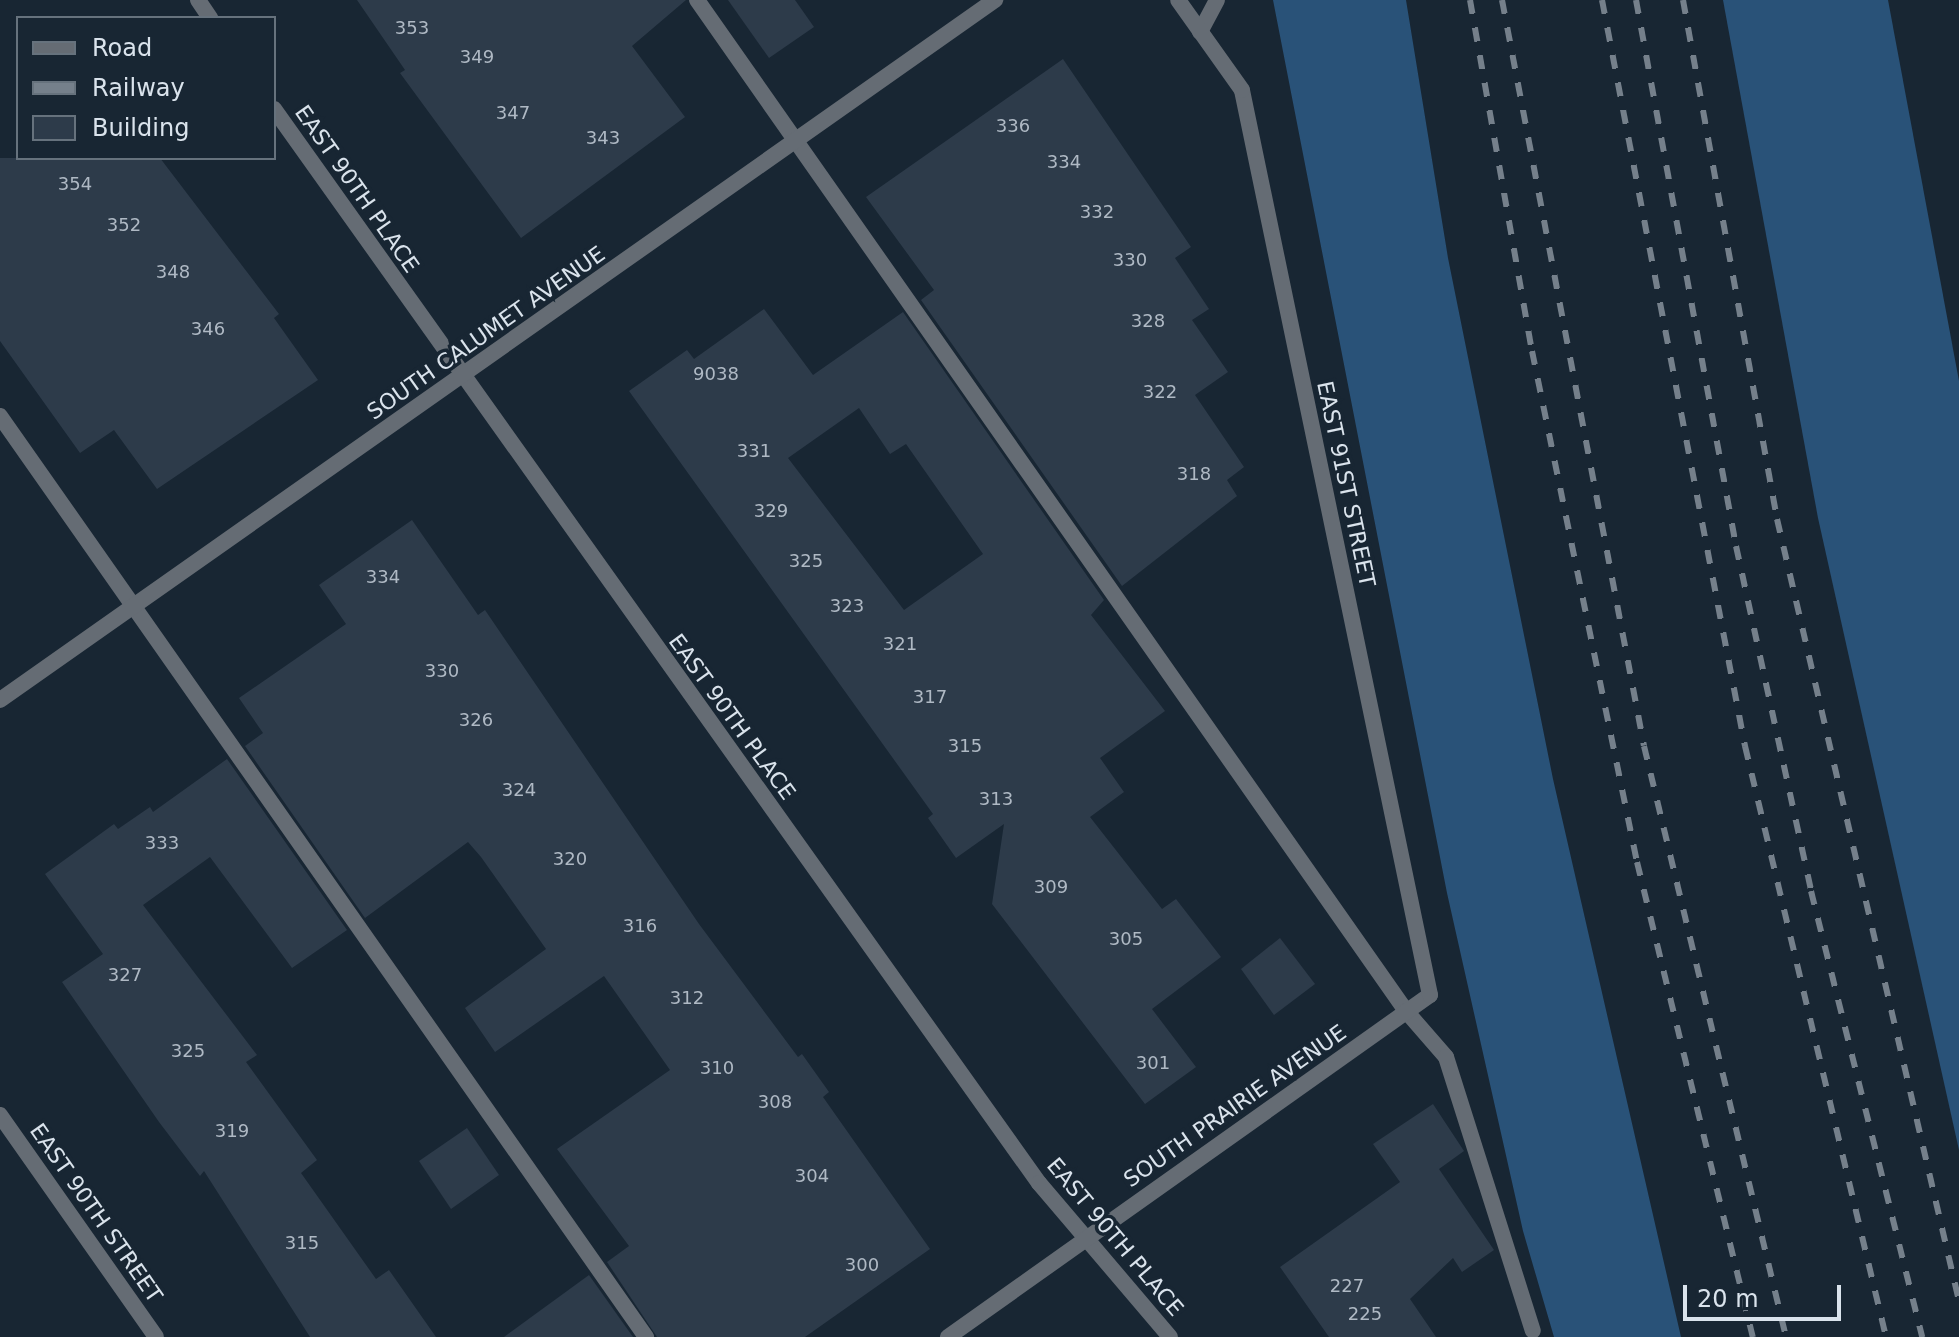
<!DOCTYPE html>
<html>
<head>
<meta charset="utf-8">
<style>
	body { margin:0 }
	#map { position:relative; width:1959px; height:1337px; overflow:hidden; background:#182633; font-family:"DejaVu Sans",sans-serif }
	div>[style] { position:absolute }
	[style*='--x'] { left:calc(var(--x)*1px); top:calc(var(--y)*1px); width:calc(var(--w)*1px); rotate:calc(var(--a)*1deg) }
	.forest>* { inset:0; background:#295278 }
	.building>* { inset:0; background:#2d3b4a }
	.service>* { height:16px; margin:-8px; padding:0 8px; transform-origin:8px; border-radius:8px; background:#656c74 }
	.minor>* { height:16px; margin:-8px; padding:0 8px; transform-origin:8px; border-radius:8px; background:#656c74 }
	.rail>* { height:6px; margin-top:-3px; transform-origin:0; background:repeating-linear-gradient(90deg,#75808b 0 14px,transparent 0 28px) }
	span { translate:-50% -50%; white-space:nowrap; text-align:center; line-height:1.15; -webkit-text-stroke:7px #182633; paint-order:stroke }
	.number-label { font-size:18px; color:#afb9c4 }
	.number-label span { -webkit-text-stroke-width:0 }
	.street-label { font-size:22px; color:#dae3ec }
	.legend { position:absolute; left:16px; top:16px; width:260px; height:144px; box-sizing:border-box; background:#182633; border:2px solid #66727d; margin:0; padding:10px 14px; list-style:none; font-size:24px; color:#dae3ec }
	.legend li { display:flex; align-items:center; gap:16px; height:40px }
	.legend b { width:40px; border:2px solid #66727d }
	.scale { position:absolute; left:1683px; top:1285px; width:158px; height:36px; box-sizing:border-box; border:4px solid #dae3ec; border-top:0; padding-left:10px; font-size:24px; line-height:28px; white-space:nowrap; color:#dae3ec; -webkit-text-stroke:6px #182633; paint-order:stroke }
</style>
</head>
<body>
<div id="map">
	<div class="forest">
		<div style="clip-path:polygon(1273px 0,1406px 0,1448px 258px,1553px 779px,1681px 1337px,1554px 1337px,1523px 1231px,1447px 893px)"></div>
		<div style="clip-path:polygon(1723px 0,1888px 0,1959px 381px,1959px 1150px,1818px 518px)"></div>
	</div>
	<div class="building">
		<div style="clip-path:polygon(357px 0,686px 0,632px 46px,685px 117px,521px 238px,400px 73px,405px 70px)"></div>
		<div style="clip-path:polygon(728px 0,795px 0,814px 27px,769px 58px)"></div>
		<div style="clip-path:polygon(1063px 59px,1191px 247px,1175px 258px,1209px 309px,1192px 320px,1228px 372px,1195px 395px,1244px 467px,1227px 480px,1237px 496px,1122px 586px,921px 300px,934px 290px,866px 197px)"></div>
		<div style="clip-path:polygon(0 158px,160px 158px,279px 314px,274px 318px,318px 380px,157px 489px,114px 430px,80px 453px,0 341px)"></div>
		<div style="clip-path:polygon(evenodd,764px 309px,813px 375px,903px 312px,1104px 600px,1091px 615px,1165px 711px,1100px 758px,1124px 792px,1090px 817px,1162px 909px,1176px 899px,1221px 957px,1152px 1009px,1196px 1067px,1145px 1104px,992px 904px,1004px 824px,956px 858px,928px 818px,933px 814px,629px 391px,687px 350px,694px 359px,764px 309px,859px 408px,890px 454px,906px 444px,983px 554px,904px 610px,788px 458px,859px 408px)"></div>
		<div style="clip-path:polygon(412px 520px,478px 615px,485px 610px,699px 924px,798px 1057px,802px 1054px,829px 1092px,823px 1097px,930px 1249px,805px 1337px,657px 1337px,607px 1262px,629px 1246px,557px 1149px,670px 1070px,604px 976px,495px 1052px,465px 1008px,546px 949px,481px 857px,468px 842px,365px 918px,245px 746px,263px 733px,239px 698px,346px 624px,319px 585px)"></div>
		<div style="clip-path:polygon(227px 759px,347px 930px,292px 968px,210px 857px,143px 905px,257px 1055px,246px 1062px,317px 1160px,301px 1173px,376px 1279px,389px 1270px,436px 1337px,310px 1337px,204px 1171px,200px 1176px,159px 1122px,62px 982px,103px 954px,45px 874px,114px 824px,118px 829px,150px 807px,153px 812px)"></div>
		<div style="clip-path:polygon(1280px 938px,1315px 984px,1274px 1015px,1241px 969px)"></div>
		<div style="clip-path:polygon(1433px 1104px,1464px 1151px,1439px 1169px,1494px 1250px,1462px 1272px,1453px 1258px,1410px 1299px,1436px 1337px,1329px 1337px,1280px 1267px,1400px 1182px,1373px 1144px)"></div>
		<div style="clip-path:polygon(467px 1128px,499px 1175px,451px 1209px,419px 1161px)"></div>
		<div style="clip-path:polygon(589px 1275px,633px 1337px,504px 1337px)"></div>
	</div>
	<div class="service">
		<div style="--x:697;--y:0;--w:1235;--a:54.96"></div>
		<div style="--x:1406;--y:1011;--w:61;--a:49"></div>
		<div style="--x:1446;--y:1057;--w:287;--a:72.4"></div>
		<div style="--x:1200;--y:32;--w:36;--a:-62"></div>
		<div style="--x:0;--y:416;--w:1125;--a:54.95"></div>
	</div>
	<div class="minor">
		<div style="--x:198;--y:0;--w:22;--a:56"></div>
		<div style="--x:274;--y:109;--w:1319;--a:54.54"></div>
		<div style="--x:1039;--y:1183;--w:202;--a:49.6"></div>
		<div style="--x:0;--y:700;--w:1217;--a:-35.13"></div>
		<div style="--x:0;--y:1115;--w:271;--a:54.9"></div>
		<div style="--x:948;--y:1337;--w:591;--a:-35.36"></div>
		<div style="--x:1430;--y:995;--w:924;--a:-101.74"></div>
		<div style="--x:1242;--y:90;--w:110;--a:-125.4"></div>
	</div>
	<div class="rail">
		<div style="--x:1470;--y:0;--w:356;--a:80"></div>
		<div style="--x:1532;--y:351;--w:522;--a:78.39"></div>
		<div style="--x:1637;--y:862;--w:489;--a:76.3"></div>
		<div style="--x:1502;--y:0;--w:759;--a:79.22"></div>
		<div style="--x:1644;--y:746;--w:608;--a:76.49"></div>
		<div style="--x:1602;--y:0;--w:760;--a:79.15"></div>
		<div style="--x:1745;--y:746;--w:608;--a:76.58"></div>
		<div style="--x:1636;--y:0;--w:555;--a:79.62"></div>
		<div style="--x:1736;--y:546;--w:353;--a:77.7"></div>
		<div style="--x:1811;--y:891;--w:460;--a:76"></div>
		<div style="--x:1683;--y:0;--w:527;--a:79.73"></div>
		<div style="--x:1777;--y:519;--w:803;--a:76.9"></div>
	</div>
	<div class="number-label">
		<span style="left:412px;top:28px">353</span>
		<span style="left:477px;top:57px">349</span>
		<span style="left:513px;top:113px">347</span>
		<span style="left:1013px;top:126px">336</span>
		<span style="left:603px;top:138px">343</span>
		<span style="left:1064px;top:162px">334</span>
		<span style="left:75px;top:184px">354</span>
		<span style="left:1097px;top:212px">332</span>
		<span style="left:124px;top:225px">352</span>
		<span style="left:1130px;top:260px">330</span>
		<span style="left:173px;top:272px">348</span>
		<span style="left:1148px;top:321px">328</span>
		<span style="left:208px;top:329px">346</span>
		<span style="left:716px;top:374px">9038</span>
		<span style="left:1160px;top:392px">322</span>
		<span style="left:754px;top:451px">331</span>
		<span style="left:1194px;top:474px">318</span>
		<span style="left:771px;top:511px">329</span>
		<span style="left:806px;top:561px">325</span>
		<span style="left:383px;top:577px">334</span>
		<span style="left:847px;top:606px">323</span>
		<span style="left:900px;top:644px">321</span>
		<span style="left:442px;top:671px">330</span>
		<span style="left:930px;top:697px">317</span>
		<span style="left:476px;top:720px">326</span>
		<span style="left:965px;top:746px">315</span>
		<span style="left:519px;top:790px">324</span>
		<span style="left:996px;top:799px">313</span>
		<span style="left:162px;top:843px">333</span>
		<span style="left:570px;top:859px">320</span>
		<span style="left:1051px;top:887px">309</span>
		<span style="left:640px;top:926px">316</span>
		<span style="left:1126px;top:939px">305</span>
		<span style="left:125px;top:975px">327</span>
		<span style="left:687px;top:998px">312</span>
		<span style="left:188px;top:1051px">325</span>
		<span style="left:1153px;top:1063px">301</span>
		<span style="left:717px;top:1068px">310</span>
		<span style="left:775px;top:1102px">308</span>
		<span style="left:232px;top:1131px">319</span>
		<span style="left:812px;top:1176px">304</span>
		<span style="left:302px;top:1243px">315</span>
		<span style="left:862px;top:1265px">300</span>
		<span style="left:1347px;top:1286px">227</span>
		<span style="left:1365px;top:1314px">225</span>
	</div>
	<div class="street-label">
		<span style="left:357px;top:189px;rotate:55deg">EAST 90TH PLACE</span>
		<span style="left:486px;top:333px;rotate:-35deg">SOUTH CALUMET AVENUE</span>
		<span style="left:1346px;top:484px;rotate:78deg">EAST 91ST STREET</span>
		<span style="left:732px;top:717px;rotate:54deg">EAST 90TH PLACE</span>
		<span style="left:1235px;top:1106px;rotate:-35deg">SOUTH PRAIRIE AVENUE</span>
		<span style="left:96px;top:1213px;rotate:55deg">EAST 90TH STREET</span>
		<span style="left:1115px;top:1237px;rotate:50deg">EAST 90TH PLACE</span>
	</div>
	<ul class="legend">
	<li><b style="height:10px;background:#656c74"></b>Road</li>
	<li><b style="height:10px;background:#75808b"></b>Railway</li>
	<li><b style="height:22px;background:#2d3b4a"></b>Building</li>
	</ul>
	<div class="scale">20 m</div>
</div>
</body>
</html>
